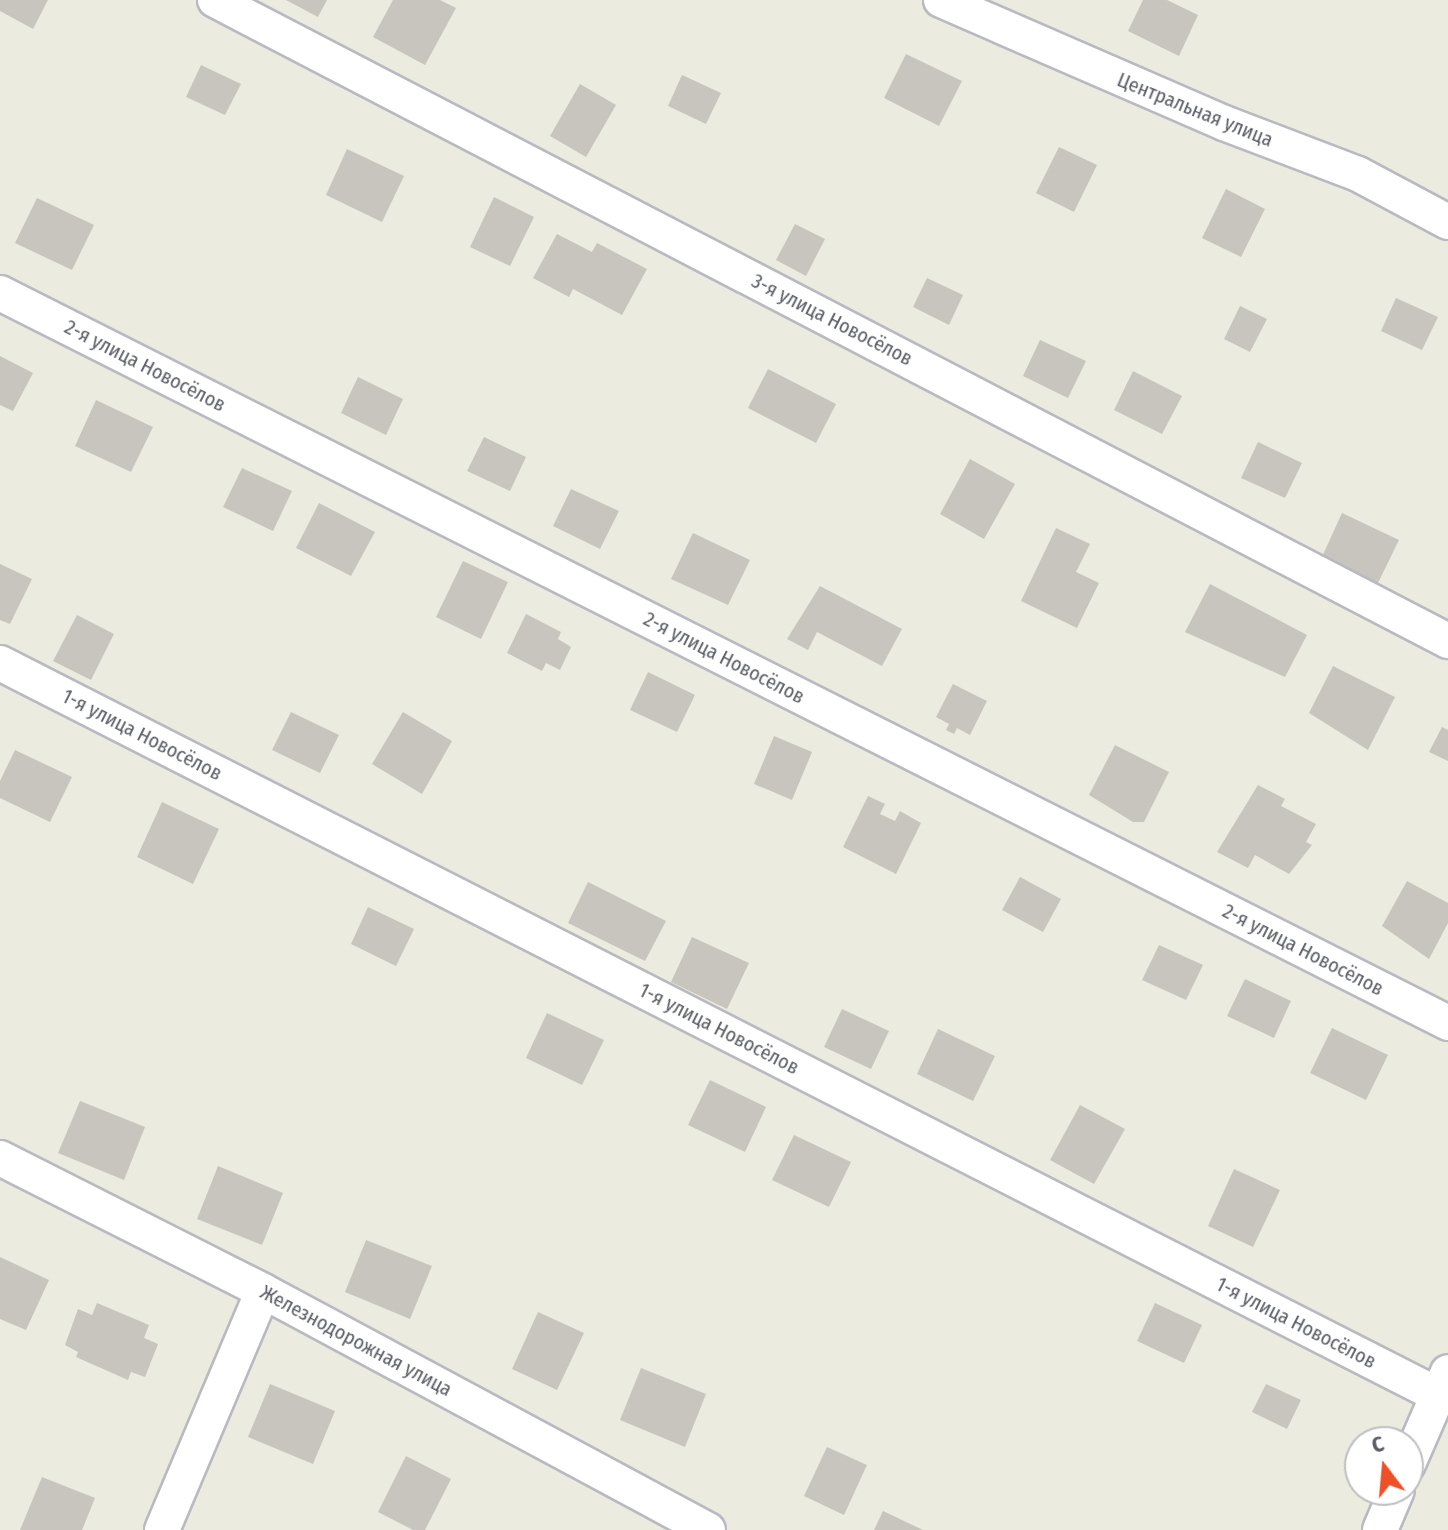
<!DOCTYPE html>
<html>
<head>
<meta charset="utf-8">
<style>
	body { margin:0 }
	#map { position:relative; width:1448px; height:1530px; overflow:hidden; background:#ecebe0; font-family:"Fira Sans Condensed",sans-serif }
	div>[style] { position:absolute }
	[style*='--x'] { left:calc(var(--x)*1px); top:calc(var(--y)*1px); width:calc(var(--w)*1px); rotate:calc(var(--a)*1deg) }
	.building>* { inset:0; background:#c7c5bd }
	.roads { filter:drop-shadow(2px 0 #b8bac0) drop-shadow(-2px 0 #b8bac0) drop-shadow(0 2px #b8bac0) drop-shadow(0 -2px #b8bac0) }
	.minor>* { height:34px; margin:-17px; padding:0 17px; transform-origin:17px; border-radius:17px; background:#fff }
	span { translate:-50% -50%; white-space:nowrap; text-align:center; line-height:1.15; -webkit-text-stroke:6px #fff; paint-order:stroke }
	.street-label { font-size:20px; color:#595c62 }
	.north { position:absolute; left:1344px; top:1426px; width:80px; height:80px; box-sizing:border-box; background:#fff; border:2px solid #bdbec0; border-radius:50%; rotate:344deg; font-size:22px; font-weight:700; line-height:32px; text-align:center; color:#595c62 }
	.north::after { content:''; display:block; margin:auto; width:28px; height:36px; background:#ec5127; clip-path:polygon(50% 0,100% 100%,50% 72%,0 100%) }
</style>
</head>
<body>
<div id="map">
	<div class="building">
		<div style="clip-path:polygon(0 0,48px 0,33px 29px,0 11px)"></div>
		<div style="clip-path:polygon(286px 0,327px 0,318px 17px)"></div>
		<div style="clip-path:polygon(393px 0,440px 0,456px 8px,425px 65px,373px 37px)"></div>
		<div style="clip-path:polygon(1143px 0,1167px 0,1198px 15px,1179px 56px,1128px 31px)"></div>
		<div style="clip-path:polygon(906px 54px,962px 81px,939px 126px,884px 98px)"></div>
		<div style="clip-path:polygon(201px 65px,241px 84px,225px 115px,186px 97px)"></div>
		<div style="clip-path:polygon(682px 75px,721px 93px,706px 124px,668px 106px)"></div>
		<div style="clip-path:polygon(580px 84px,616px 105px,586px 157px,550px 136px)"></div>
		<div style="clip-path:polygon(1059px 147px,1097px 165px,1074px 212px,1036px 193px)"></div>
		<div style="clip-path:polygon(347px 149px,404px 176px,382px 222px,326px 195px)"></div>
		<div style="clip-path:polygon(1226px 189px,1265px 209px,1241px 257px,1202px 238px)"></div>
		<div style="clip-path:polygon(494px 197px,534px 217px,510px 266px,470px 247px)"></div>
		<div style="clip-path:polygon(37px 198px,94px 225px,72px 270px,15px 243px)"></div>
		<div style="clip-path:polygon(795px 224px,825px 239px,806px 276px,776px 260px)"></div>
		<div style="clip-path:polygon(557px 234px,592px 252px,597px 243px,647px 269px,622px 315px,573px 289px,569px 297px,533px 278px)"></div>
		<div style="clip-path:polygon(927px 278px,963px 295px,949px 325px,913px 307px)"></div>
		<div style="clip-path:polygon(1396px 298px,1438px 317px,1422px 350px,1381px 331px)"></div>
		<div style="clip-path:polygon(1240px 306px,1267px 319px,1250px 352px,1224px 339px)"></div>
		<div style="clip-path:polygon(1040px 340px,1086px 361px,1068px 398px,1023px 376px)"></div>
		<div style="clip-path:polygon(0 356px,33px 373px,13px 411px,0 405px)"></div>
		<div style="clip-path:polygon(768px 369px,836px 404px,816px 443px,748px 408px)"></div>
		<div style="clip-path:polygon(1133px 371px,1182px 396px,1162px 434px,1114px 410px)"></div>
		<div style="clip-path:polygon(358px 377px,403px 399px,386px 435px,341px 413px)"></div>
		<div style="clip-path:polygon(96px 400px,153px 427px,131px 472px,75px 446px)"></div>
		<div style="clip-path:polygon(484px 437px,526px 457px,510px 491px,467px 471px)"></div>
		<div style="clip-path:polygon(1258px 442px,1302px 463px,1285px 498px,1241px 478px)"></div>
		<div style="clip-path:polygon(970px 459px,1015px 484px,984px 539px,940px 514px)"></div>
		<div style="clip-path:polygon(242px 468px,292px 491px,273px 531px,223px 507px)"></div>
		<div style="clip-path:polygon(571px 489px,619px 511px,600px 549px,553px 526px)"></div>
		<div style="clip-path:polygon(319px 503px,375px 532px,351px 576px,296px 548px)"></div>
		<div style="clip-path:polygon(1342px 513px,1399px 540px,1377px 585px,1321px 559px)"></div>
		<div style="clip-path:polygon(1056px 528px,1090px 544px,1076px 572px,1099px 583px,1077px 628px,1021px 601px)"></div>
		<div style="clip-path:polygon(693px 533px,750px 560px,728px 605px,671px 579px)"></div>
		<div style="clip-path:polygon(463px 561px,508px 582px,481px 639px,436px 617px)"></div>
		<div style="clip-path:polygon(0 564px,32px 579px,10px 624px,0 620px)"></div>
		<div style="clip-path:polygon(1210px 584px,1307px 635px,1285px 677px,1185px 632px)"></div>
		<div style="clip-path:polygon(820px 586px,902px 629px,882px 666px,817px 632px,808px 650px,787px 639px)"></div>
		<div style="clip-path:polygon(526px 614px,561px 632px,558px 639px,571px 647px,560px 670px,546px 663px,542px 671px,507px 653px)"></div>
		<div style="clip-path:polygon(77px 615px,114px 634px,91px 680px,53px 661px)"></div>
		<div style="clip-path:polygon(1333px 666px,1395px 697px,1368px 750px,1309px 713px)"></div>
		<div style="clip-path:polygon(648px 672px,695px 695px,677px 732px,630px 710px)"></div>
		<div style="clip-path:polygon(953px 684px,987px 701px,970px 735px,957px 728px,954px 734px,946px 730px,949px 724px,936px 717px)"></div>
		<div style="clip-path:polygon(291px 712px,339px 735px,320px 773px,272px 750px)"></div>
		<div style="clip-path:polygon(403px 712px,452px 741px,422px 794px,372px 764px)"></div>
		<div style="clip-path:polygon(1442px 727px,1448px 730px,1448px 761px,1429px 752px)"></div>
		<div style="clip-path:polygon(774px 736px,812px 752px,792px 800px,754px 784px)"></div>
		<div style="clip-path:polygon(1115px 745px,1169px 772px,1144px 822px,1133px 822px,1089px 795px)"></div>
		<div style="clip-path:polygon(15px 750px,72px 777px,50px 822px,0 798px,0 781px)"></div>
		<div style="clip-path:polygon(1258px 785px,1285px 799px,1281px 806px,1316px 824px,1306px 842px,1312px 845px,1289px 874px,1255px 855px,1248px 868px,1217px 852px)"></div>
		<div style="clip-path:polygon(868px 796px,885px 804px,880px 814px,895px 821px,900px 811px,921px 823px,896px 874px,843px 847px)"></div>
		<div style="clip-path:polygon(162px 802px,219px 829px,193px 884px,137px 857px)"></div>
		<div style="clip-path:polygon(1020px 877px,1061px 899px,1043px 932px,1002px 910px)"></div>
		<div style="clip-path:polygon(1407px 881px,1448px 903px,1448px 923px,1429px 959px,1382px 926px)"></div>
		<div style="clip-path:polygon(588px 882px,666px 921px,645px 961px,568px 923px)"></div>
		<div style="clip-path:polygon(368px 907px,414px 929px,396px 966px,351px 944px)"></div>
		<div style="clip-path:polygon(692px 937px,749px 963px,727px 1009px,671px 982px)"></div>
		<div style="clip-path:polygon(1159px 945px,1203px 965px,1186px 1000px,1142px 980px)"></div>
		<div style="clip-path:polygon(1245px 979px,1291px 1001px,1274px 1038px,1227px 1016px)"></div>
		<div style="clip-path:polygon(842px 1009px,889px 1031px,871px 1069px,824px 1047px)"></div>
		<div style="clip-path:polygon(547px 1013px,604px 1040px,582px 1085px,526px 1058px)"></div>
		<div style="clip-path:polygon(1332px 1028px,1388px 1055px,1366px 1100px,1310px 1073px)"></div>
		<div style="clip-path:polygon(938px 1029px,995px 1056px,973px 1101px,917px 1074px)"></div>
		<div style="clip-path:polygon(710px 1080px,766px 1107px,745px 1152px,688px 1125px)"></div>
		<div style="clip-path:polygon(80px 1101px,145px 1127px,124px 1180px,58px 1153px)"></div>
		<div style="clip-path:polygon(1080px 1105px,1125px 1129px,1094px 1184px,1050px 1160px)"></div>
		<div style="clip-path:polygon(794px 1135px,851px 1162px,829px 1207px,772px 1180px)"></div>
		<div style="clip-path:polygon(218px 1166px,283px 1193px,262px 1245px,197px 1219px)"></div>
		<div style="clip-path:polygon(1234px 1169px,1280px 1190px,1253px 1247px,1208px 1226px)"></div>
		<div style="clip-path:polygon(366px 1240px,432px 1266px,410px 1319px,345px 1292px)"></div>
		<div style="clip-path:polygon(0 1257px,49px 1280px,26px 1330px,0 1319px)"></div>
		<div style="clip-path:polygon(97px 1303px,149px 1325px,144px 1338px,158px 1344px,145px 1377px,131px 1372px,128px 1380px,76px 1357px,78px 1352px,65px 1345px,78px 1309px,92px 1315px)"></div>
		<div style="clip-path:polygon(1155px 1303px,1202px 1325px,1184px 1363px,1137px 1341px)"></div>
		<div style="clip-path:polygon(538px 1312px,584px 1333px,557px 1390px,512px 1369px)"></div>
		<div style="clip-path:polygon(641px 1368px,706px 1394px,685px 1447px,620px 1420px)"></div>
		<div style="clip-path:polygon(270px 1384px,335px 1411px,313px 1464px,248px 1437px)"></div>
		<div style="clip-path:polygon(1266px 1384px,1301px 1400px,1287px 1429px,1252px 1412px)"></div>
		<div style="clip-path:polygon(827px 1447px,867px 1465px,844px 1515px,804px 1496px)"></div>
		<div style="clip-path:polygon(406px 1456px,451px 1479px,425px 1530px,413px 1530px,378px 1512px)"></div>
		<div style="clip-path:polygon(42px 1477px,95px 1498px,82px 1530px,20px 1530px)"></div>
		<div style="clip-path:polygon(883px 1511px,923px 1530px,874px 1530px)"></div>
	</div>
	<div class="roads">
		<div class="minor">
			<div style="--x:215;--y:0;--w:1390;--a:27.47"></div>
			<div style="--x:941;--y:0;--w:309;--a:23.5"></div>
			<div style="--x:1224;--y:123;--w:143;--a:20.8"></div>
			<div style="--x:1358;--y:174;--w:102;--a:28.1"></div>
			<div style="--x:0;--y:293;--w:1622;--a:26.75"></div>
			<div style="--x:0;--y:663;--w:1614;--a:26.98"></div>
			<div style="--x:0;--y:1158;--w:295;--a:26.8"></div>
			<div style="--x:263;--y:1291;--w:505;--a:28.24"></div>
			<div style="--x:1408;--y:1464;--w:100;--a:-66.5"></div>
			<div style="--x:162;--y:1530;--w:259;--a:-67.1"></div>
			<div style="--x:1380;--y:1530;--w:43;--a:-67"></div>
		</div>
	</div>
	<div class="street-label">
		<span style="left:1195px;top:110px;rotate:22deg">Центральная улица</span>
		<span style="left:832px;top:320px;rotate:27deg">3-я улица Новосёлов</span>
		<span style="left:145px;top:366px;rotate:27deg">2-я улица Новосёлов</span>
		<span style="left:724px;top:658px;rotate:27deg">2-я улица Новосёлов</span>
		<span style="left:142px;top:735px;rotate:27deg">1-я улица Новосёлов</span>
		<span style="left:1303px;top:950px;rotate:27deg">2-я улица Новосёлов</span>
		<span style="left:719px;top:1029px;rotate:27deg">1-я улица Новосёлов</span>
		<span style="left:1296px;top:1323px;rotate:27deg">1-я улица Новосёлов</span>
		<span style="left:356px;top:1341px;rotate:28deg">Железнодорожная улица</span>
	</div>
	<div class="north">С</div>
</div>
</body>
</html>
